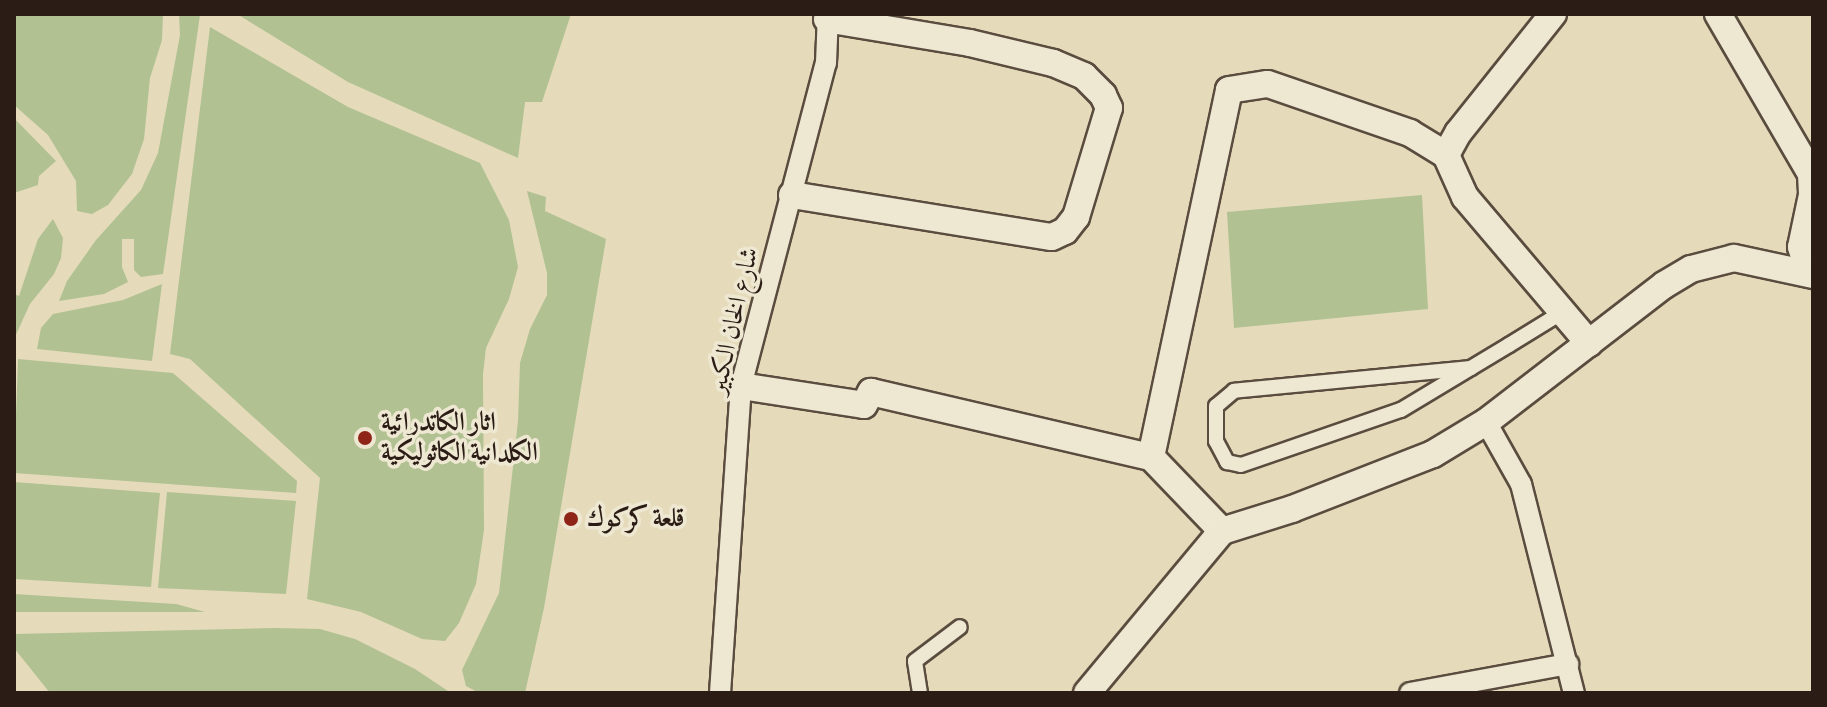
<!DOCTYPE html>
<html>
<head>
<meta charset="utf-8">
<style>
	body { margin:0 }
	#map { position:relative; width:1827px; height:707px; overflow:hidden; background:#e5dbbb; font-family:"Libre Bodoni",Amiri,serif }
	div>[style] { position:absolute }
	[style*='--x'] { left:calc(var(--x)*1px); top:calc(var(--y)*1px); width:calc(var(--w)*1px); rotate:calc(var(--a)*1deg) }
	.green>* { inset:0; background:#b1c192 }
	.roads { filter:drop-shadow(2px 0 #5a4c3e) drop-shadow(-2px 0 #5a4c3e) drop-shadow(0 2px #5a4c3e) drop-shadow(0 -2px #5a4c3e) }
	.service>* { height:14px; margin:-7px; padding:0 7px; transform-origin:7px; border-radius:7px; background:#eee8d3 }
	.pedestrian>* { height:20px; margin:-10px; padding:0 10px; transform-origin:10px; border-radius:10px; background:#eee8d3 }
	.minor>* { height:26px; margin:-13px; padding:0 13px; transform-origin:13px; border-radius:13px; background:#eee8d3 }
	.dots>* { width:22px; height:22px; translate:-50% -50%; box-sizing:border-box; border:4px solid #eee8d3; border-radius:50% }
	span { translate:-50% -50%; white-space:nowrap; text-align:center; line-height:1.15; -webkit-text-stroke:7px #eee8d3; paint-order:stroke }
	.street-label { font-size:26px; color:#2b1d15 }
	.poi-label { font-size:26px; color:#2b1d15; font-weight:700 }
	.left { translate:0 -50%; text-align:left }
	.frame { position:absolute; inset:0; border:16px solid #2b1d15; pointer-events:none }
</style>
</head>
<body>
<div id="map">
	<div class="green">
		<div style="clip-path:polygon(14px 14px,163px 14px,162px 40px,150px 78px,144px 139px,132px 174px,108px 205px,92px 214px,77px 211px,76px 181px,48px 135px,14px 105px)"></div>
		<div style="clip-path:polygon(179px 14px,200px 15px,163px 274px,141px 277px,134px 270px,134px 239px,122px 239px,122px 267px,128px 282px,104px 294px,59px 301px,67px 281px,96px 240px,141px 190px,158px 153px,180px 35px)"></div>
		<div style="clip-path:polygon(237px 14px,571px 14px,542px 102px,525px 102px,518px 158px,348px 82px)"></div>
		<div style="clip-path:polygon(210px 27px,348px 107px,480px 163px,509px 220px,518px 267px,509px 299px,486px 348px,483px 374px,484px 530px,476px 584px,459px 623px,445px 641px,422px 639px,361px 612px,307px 599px,320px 478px,190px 359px,170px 354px)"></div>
		<div style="clip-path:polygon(14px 118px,56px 161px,39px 176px,38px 185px,14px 193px)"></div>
		<div style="clip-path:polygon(527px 191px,546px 197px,545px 211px,606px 239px,544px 608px,525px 693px,479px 693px,466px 686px,462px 670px,499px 593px,518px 421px,520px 363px,530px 329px,547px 295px,547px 273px)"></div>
		<div style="clip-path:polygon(1422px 195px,1428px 309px,1234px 328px,1227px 212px)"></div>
		<div style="clip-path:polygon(53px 219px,63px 238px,61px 258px,54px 274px,30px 304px,14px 339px,14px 294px,19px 296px,38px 239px)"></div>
		<div style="clip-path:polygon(162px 284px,152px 361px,37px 349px,41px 328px,53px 314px,123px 300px)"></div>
		<div style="clip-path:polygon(18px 359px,173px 373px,297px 481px,296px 493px,14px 473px)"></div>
		<div style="clip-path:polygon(14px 482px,160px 493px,151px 587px,14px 579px)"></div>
		<div style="clip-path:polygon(167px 492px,296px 501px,286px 594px,158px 588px)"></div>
		<div style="clip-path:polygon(14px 594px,176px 604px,205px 612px,14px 612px)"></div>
		<div style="clip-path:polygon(275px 628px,320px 629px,355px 639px,415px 669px,451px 693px,50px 693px,14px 648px,14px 634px)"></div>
	</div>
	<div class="roads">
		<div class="service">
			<div style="--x:1471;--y:368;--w:238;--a:174.5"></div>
			<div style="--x:1234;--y:391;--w:23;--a:140"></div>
			<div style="--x:1216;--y:406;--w:35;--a:90"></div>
			<div style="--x:1216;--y:441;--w:24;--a:62"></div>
			<div style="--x:1227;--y:462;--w:14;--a:12"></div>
			<div style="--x:1241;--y:465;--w:169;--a:-19"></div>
			<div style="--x:1401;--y:410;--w:126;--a:-31"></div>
			<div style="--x:1509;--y:345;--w:61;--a:-31.6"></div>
			<div style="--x:920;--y:693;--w:32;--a:-99"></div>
			<div style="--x:915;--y:661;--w:56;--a:-37.1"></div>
		</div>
		<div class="pedestrian">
			<div style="--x:1486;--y:422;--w:71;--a:60.6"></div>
			<div style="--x:1521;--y:484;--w:216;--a:75.8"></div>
			<div style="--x:720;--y:693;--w:308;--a:-86.1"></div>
			<div style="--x:741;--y:386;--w:334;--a:-75.3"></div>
			<div style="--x:826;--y:63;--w:49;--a:-87.7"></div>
			<div style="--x:1410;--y:693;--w:161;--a:-10.4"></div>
		</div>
		<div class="minor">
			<div style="--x:1553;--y:14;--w:152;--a:128.6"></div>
			<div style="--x:1458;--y:133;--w:25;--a:119"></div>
			<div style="--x:1446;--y:155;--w:46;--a:65.7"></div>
			<div style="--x:1465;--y:197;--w:192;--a:49.7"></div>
			<div style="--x:1718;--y:14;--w:185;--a:59.8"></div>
			<div style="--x:1811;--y:174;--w:21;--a:87"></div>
			<div style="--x:1812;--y:195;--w:53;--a:101.9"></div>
			<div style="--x:1801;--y:247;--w:28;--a:72"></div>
			<div style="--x:792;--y:195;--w:263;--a:9.2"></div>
			<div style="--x:1052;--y:237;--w:14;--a:-25"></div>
			<div style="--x:1065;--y:231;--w:18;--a:-52"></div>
			<div style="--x:1076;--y:217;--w:114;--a:-73.2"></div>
			<div style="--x:1109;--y:108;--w:14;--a:-115"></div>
			<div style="--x:1103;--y:95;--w:27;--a:-135"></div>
			<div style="--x:1084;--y:76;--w:34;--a:-157"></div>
			<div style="--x:1053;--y:63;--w:85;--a:-166.5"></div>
			<div style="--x:970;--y:43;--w:145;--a:-170.5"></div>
			<div style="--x:741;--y:386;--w:124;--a:8.8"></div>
			<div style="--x:864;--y:405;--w:15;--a:-62"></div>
			<div style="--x:871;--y:392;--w:287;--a:13.1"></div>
			<div style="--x:1151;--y:457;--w:103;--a:46.2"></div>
			<div style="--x:1151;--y:457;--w:375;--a:-78"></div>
			<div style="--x:1229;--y:90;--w:39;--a:-9"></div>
			<div style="--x:1268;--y:84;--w:150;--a:19"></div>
			<div style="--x:1410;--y:133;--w:42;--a:31.4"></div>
			<div style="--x:1087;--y:693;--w:211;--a:-50.2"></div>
			<div style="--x:1222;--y:531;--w:73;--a:-17.4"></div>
			<div style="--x:1292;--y:509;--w:151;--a:-21.3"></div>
			<div style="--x:1433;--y:454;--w:62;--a:-31.1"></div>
			<div style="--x:1486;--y:422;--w:225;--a:-37.6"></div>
			<div style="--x:1664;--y:285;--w:31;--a:-31"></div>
			<div style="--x:1691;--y:269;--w:44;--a:-14.3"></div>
			<div style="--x:1734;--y:258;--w:81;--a:12.1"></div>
		</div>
	</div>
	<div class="dots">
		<div style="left:365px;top:438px;background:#8f2418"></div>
		<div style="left:571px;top:519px;background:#8f2418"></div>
	</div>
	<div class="street-label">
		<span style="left:734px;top:321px;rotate:-77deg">شارع الخان الكبير</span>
	</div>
	<div class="poi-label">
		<span class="left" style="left:381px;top:438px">اثار الكاتدرائية<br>الكلدانية الكاثوليكية</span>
		<span class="left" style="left:587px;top:519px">قلعة كركوك</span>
	</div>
	<div class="frame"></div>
</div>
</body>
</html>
